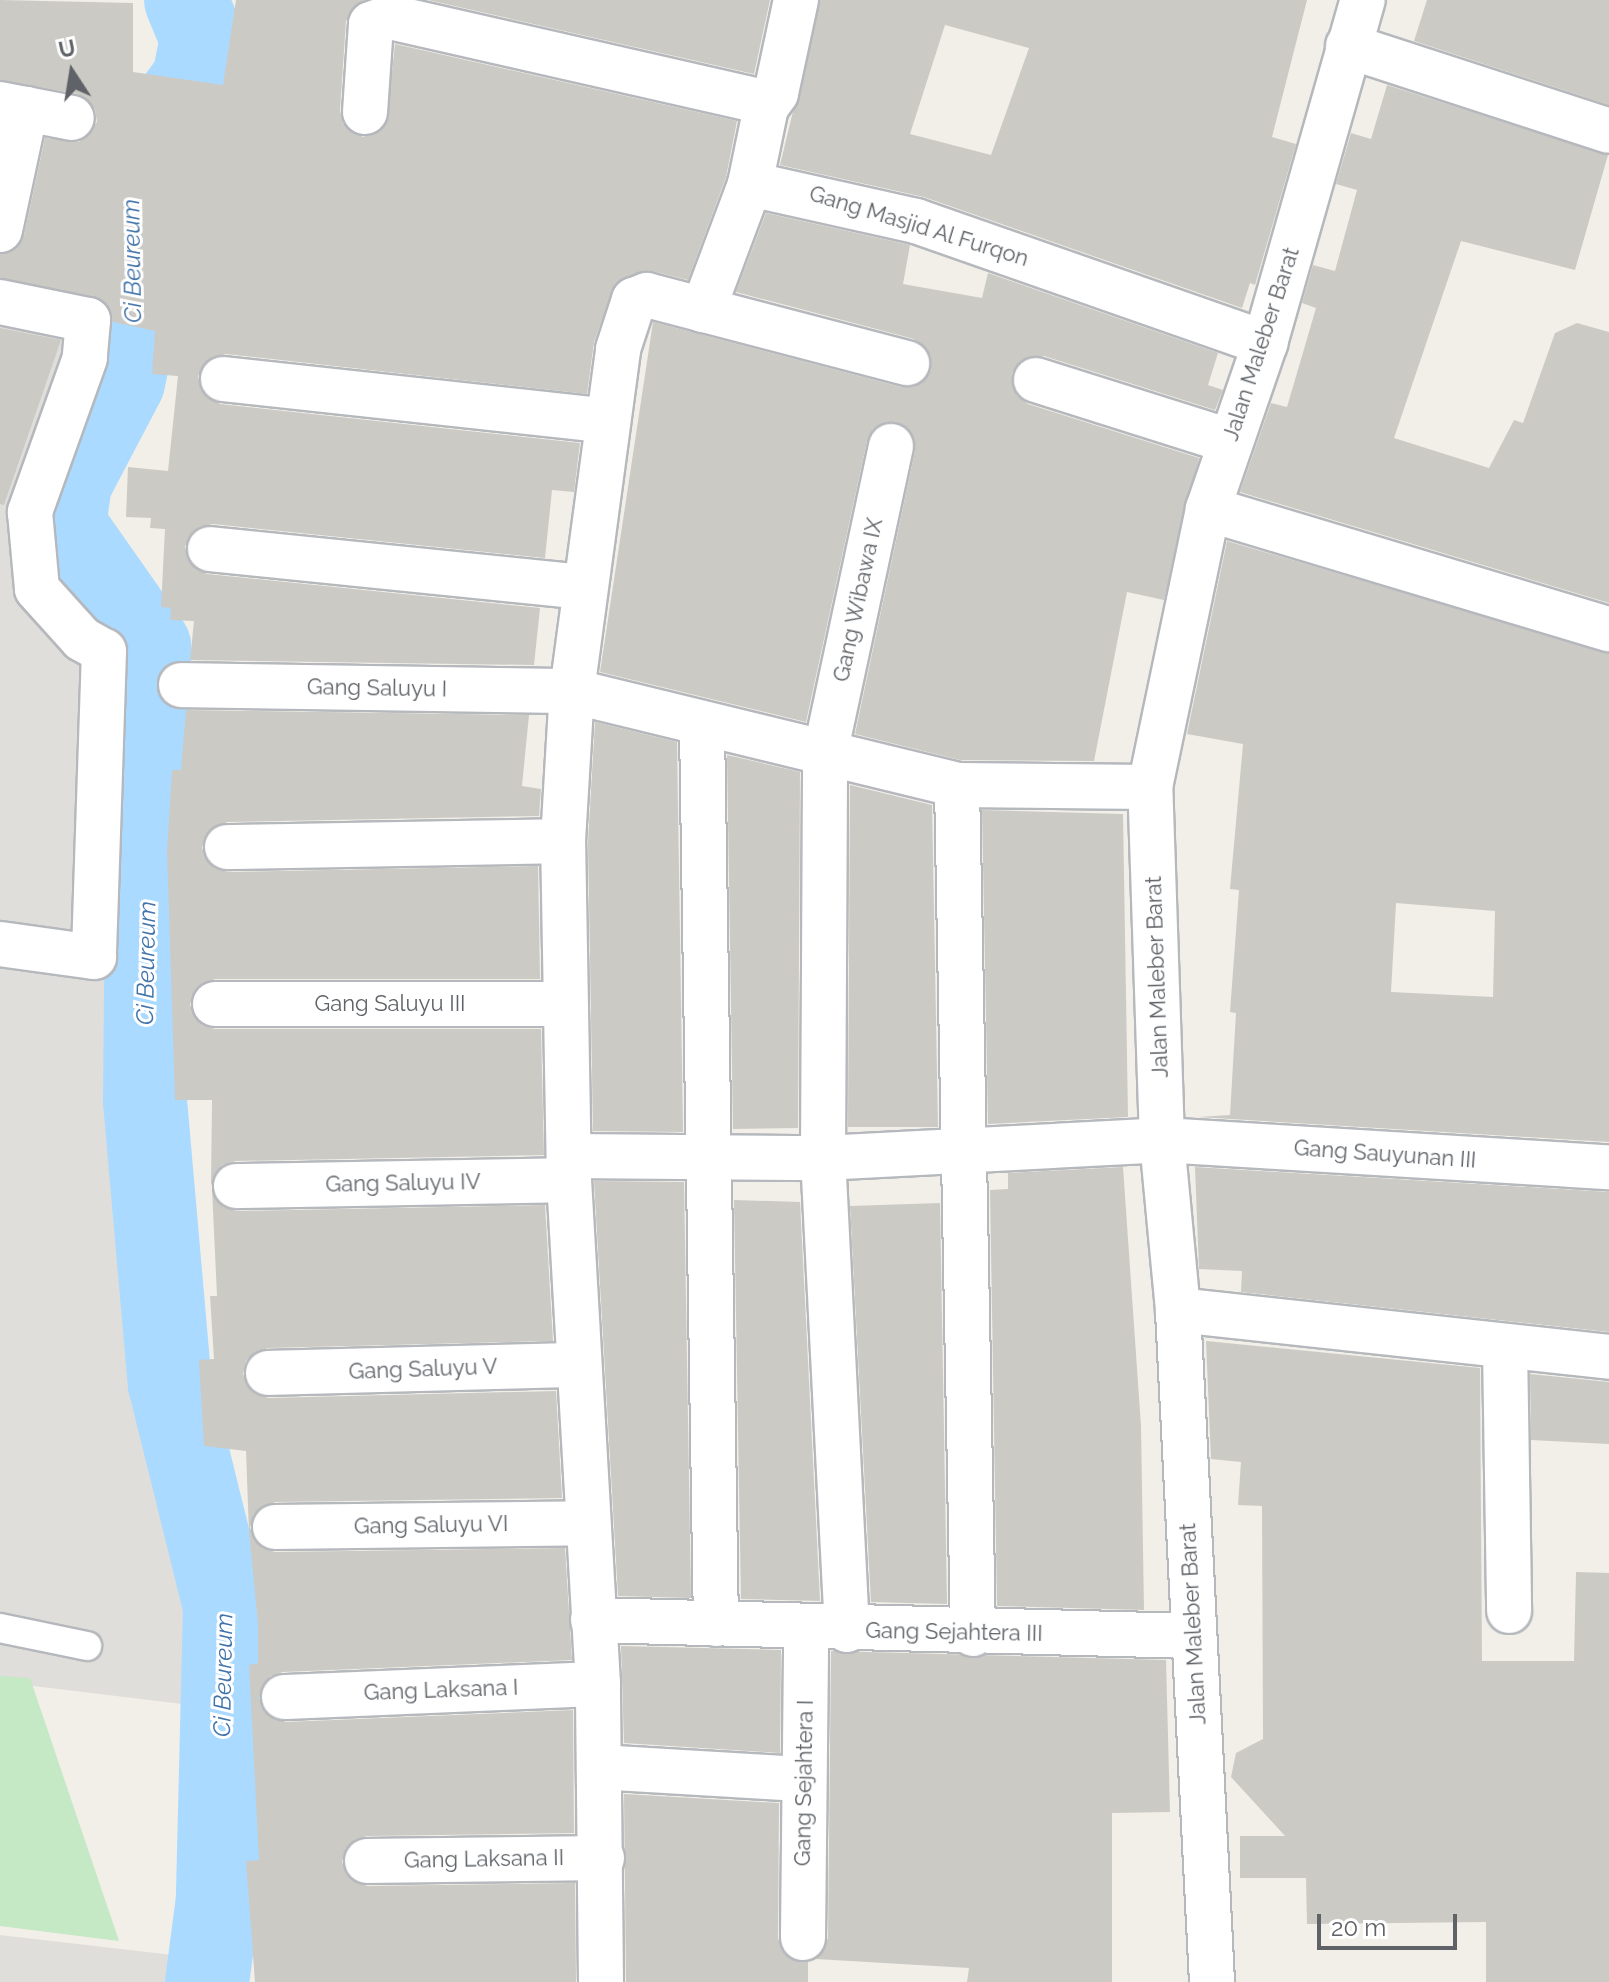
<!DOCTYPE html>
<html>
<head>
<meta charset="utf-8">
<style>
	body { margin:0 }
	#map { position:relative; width:1609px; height:1982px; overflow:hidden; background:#f1efe8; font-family:Raleway,sans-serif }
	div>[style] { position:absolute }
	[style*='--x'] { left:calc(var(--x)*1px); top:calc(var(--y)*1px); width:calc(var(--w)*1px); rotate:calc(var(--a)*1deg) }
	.industrial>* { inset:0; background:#e0deda }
	.green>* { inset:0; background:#c5e8c5 }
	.river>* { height:84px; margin:-42px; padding:0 42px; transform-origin:42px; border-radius:42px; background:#aadaff }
	.building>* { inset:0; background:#cccac5 }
	.roads { filter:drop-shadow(2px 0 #b5b8bc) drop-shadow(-2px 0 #b5b8bc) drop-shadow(0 2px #b5b8bc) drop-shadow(0 -2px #b5b8bc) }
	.lane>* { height:28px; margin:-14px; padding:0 14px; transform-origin:14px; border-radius:14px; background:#fff }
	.street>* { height:44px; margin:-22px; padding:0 22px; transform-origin:22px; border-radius:22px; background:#fff }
	.secondary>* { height:44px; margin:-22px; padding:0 22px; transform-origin:22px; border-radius:22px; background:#fff }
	span { translate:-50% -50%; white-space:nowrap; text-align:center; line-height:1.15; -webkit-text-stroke:6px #fff; paint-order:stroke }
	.street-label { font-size:22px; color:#5f6368 }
	.water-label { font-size:24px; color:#4174aa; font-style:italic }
	.north { position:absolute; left:32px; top:32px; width:80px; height:80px; -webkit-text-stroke:6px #fff; paint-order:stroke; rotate:348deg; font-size:22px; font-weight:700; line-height:32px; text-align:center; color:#5f6368 }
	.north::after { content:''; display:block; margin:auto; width:28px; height:36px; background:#5f6368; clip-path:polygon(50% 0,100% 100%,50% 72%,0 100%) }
	.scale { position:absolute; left:1317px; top:1914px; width:140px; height:36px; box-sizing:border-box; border:4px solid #5f6368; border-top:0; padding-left:10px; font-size:24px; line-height:28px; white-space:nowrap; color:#5f6368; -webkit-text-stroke:6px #fff; paint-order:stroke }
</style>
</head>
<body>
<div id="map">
	<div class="industrial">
		<div style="clip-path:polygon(0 305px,74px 315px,38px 421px,22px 546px,106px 642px,145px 1164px,207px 1707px,0 1682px)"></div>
		<div style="clip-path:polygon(0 1935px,190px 1957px,190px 1982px,0 1982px)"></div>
	</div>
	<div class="green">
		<div style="clip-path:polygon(0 1676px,30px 1678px,119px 1941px,0 1926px)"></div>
	</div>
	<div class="river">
		<div style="--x:186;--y:0;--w:42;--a:67.7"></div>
		<div style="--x:202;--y:39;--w:41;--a:101.3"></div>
		<div style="--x:194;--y:79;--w:93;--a:126.3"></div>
		<div style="--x:139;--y:154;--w:46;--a:103.7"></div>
		<div style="--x:128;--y:199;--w:131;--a:87.4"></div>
		<div style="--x:134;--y:330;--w:53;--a:101.9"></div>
		<div style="--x:123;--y:382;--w:114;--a:117.7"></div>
		<div style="--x:70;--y:483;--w:42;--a:98.1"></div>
		<div style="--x:64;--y:525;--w:148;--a:54.9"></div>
		<div style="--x:149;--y:646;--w:455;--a:90.5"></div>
		<div style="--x:145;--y:1101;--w:284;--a:85"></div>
		<div style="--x:170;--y:1384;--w:229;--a:76.1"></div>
		<div style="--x:225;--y:1606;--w:293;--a:91.4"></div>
		<div style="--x:218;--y:1899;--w:84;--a:97.5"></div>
	</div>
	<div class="building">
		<div style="clip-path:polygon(0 0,133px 3px,133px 72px,223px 85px,236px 0,364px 0,346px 21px,340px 110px,343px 124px,363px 137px,386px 125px,395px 44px,737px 121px,726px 177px,688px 280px,652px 271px,615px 283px,594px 342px,587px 394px,226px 354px,212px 357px,198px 376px,201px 390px,220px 404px,580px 443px,574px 492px,552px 490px,545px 558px,213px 524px,199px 527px,185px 546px,188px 560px,207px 574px,540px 608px,534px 665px,190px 660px,194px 621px,170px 620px,171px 608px,161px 607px,165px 529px,150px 528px,151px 518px,126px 517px,128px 467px,168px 471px,178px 376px,152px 374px,155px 331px,113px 322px,103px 300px,0 278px,0 254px,24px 235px,45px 138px,79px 142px,97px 122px,95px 109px,78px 94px,0 80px)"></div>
		<div style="clip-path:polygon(428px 0,770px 0,754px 74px)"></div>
		<div style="clip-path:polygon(evenodd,820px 0,1307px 0,1272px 137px,1296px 144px,1255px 285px,1250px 283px,1242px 308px,924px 197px,780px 165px,820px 0,945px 25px,1029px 48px,991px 155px,910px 134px,945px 25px)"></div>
		<div style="clip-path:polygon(1427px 0,1609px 0,1609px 105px,1414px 41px)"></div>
		<div style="clip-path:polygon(1387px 85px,1608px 155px,1575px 270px,1461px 241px,1394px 438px,1489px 468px,1514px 420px,1523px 423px,1555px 333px,1577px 323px,1609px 332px,1609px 603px,1240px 492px,1271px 403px,1287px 407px,1316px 308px,1302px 303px,1313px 265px,1335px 271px,1357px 190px,1336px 184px,1351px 133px,1371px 139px)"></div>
		<div style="clip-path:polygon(766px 213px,910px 245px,903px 284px,982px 298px,988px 273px,1218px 353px,1208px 385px,1223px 390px,1215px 410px,1044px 356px,1020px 361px,1012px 373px,1017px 396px,1028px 404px,1199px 458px,1164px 600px,1127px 592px,1094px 761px,960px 760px,855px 734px,915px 451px,908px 428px,895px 422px,873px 429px,867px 441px,806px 722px,600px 672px,653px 322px,901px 387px,914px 387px,931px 370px,931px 356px,914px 339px,736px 292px)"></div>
		<div style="clip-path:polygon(0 328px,61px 340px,4px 505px,0 504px)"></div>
		<div style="clip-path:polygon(evenodd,1227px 541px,1609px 653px,1609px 1142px,1198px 1117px,1230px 1115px,1236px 1013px,1230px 1012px,1239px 890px,1230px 889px,1243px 744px,1187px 734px,1227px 541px,1396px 903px,1495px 911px,1493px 997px,1391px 992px,1396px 903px)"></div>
		<div style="clip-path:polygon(186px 710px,529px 715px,522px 786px,541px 789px,539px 816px,227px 822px,206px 834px,202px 848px,214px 868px,227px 872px,538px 866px,540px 979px,215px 979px,194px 991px,190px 1005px,202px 1025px,215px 1029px,541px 1029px,544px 1155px,236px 1161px,222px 1165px,211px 1185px,212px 1100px,175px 1100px,167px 851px,172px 770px,181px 770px)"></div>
		<div style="clip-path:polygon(595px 722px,677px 742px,683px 1132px,593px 1131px,588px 842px)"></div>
		<div style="clip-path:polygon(727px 755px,800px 772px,798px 1128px,733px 1129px)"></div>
		<div style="clip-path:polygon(850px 785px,932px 805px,938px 1127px,848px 1127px)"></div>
		<div style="clip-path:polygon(982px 810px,1123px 814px,1128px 1117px,988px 1124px)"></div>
		<div style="clip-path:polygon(1123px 1167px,1141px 1426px,1144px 1610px,997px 1606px,990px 1190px,1008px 1189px,1008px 1173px)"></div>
		<div style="clip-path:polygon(1195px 1167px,1609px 1192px,1609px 1332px,1241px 1292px,1242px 1271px,1199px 1269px)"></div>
		<div style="clip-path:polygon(594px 1181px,684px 1182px,691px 1598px,618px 1596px)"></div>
		<div style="clip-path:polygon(212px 1189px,223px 1207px,236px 1211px,545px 1205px,553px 1341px,267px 1348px,246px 1360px,243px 1374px,255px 1394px,269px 1398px,556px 1391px,562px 1498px,275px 1502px,254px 1514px,250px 1528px,262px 1548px,275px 1552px,565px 1548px,572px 1660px,283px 1672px,270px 1676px,259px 1697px,263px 1711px,285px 1722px,573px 1710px,574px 1833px,367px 1836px,354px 1840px,342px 1861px,346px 1874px,367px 1886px,575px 1883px,576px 1982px,255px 1982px,246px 1861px,259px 1860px,249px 1665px,258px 1663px,258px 1624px,249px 1532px,246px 1451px,204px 1446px,199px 1360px,214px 1359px,210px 1296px,217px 1296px)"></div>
		<div style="clip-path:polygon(734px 1200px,800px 1202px,820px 1601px,741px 1599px)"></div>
		<div style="clip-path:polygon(940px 1203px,947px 1604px,871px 1602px,850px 1206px)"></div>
		<div style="clip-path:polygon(1206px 1341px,1480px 1368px,1482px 1661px,1574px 1661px,1576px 1572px,1609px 1573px,1609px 1982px,1486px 1982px,1486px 1922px,1307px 1924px,1306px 1878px,1240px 1878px,1240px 1836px,1285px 1836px,1231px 1777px,1236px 1753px,1263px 1739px,1262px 1506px,1238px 1505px,1241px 1462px,1211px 1459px)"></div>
		<div style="clip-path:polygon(1530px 1374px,1609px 1382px,1609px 1444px,1531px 1440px)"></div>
		<div style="clip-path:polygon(621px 1646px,781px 1650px,780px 1753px,624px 1743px)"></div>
		<div style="clip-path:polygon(831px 1651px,1166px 1660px,1170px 1812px,1112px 1813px,1112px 1982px,967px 1982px,969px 1968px,816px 1959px,828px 1938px)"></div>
		<div style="clip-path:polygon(624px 1794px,779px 1803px,778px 1939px,790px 1959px,808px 1962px,808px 1982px,626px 1982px)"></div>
	</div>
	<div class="roads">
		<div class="lane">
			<div style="--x:0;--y:1628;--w:89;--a:11.7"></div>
		</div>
		<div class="street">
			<div style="--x:1348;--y:46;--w:274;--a:18"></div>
			<div style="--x:0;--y:104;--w:73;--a:11"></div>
			<div style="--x:766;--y:107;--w:17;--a:-54"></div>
			<div style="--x:776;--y:93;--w:95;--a:-77.9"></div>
			<div style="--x:365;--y:112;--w:88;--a:-86.1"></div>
			<div style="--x:371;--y:24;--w:20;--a:-20"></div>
			<div style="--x:390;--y:17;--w:375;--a:12.8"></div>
			<div style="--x:756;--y:100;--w:12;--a:35"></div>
			<div style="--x:766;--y:107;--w:79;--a:101.7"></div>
			<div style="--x:750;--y:184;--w:170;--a:12.6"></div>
			<div style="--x:916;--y:221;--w:370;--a:19.3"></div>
			<div style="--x:0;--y:230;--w:124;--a:-77.9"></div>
			<div style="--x:0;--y:302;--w:90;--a:11.6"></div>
			<div style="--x:88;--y:320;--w:38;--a:95"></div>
			<div style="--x:85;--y:358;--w:164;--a:109.7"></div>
			<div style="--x:30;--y:512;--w:77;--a:84.8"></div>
			<div style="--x:37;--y:589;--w:67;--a:48"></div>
			<div style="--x:82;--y:639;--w:25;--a:29"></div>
			<div style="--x:104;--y:651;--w:306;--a:91.9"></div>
			<div style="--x:94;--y:957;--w:95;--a:-172.1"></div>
			<div style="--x:703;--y:310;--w:134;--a:-69.5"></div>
			<div style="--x:223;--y:379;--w:387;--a:6.2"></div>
			<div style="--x:1036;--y:380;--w:203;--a:17.5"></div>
			<div style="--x:1208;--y:509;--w:419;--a:16.7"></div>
			<div style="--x:210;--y:549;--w:377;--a:5.8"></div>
			<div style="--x:181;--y:685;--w:391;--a:0.9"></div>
			<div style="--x:572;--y:691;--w:396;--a:13.7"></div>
			<div style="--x:957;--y:785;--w:193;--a:0.6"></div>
			<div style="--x:702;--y:726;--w:898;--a:89.11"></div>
			<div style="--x:957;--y:785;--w:849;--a:88.92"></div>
			<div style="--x:227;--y:847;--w:336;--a:-1"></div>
			<div style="--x:215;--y:1004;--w:350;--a:0"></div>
			<div style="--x:569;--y:1156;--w:254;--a:0.5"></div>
			<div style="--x:823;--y:1158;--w:339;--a:-3"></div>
			<div style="--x:1162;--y:1140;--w:448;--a:3.5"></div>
			<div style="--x:236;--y:1186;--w:333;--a:-1"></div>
			<div style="--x:1178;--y:1310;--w:434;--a:6.2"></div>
			<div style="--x:1505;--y:1346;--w:265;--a:89.1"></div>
			<div style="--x:268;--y:1373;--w:310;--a:-1.5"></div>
			<div style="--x:275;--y:1527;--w:312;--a:-0.7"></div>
			<div style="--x:593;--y:1620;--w:600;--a:1.53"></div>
			<div style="--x:847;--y:1630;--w:473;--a:-92.9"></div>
			<div style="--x:823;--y:1158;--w:404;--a:-89.7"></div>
			<div style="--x:825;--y:754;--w:315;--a:-77.9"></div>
			<div style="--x:284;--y:1697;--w:314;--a:-2.4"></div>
			<div style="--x:599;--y:1767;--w:205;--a:3.4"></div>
			<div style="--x:367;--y:1861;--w:235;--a:-0.7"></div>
			<div style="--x:803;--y:1938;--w:310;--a:-89.4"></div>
			<div style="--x:601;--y:1982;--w:298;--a:-90.6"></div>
			<div style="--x:598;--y:1684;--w:505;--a:-93.29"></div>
			<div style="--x:569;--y:1180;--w:339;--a:-91"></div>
			<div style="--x:563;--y:841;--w:150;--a:-86.6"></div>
			<div style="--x:572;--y:691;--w:345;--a:-82.3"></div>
			<div style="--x:618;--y:349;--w:52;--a:-71.9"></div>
			<div style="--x:634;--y:300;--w:14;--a:-21"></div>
			<div style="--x:647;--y:295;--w:269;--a:14.7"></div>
		</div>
		<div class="secondary">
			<div style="--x:1212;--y:1982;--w:673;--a:-92.9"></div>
			<div style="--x:1178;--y:1310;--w:171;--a:-95.4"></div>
			<div style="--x:1162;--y:1140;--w:353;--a:-91.9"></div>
			<div style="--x:1150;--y:787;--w:284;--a:-78.2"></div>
			<div style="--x:1208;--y:509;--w:176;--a:-71"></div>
			<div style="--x:1265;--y:343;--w:357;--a:-74.1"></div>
		</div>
	</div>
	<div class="street-label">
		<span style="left:919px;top:226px;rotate:17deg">Gang Masjid Al Furqon</span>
		<span style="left:1261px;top:344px;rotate:-72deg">Jalan Maleber Barat</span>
		<span style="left:858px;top:600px;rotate:-78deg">Gang Wibawa IX</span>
		<span style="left:377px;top:688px;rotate:1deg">Gang Saluyu I</span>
		<span style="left:1157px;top:977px;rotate:-92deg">Jalan Maleber Barat</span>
		<span style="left:390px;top:1004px">Gang Saluyu III</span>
		<span style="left:1385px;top:1154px;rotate:4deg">Gang Sauyunan III</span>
		<span style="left:403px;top:1183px;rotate:-1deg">Gang Saluyu IV</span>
		<span style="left:423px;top:1369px;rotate:-2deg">Gang Saluyu V</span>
		<span style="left:431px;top:1525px;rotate:-1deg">Gang Saluyu VI</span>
		<span style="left:1193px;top:1624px;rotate:-93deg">Jalan Maleber Barat</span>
		<span style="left:954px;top:1632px;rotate:1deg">Gang Sejahtera III</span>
		<span style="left:441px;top:1690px;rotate:-2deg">Gang Laksana I</span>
		<span style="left:804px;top:1783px;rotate:-89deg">Gang Sejahtera I</span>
		<span style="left:484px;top:1859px;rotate:-1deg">Gang Laksana II</span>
	</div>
	<div class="water-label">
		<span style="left:132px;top:261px;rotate:-91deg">Ci Beureum</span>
		<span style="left:146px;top:963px;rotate:-89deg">Ci Beureum</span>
		<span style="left:223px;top:1675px;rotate:-89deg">Ci Beureum</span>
	</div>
	<div class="north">U</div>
	<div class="scale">20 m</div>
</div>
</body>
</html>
